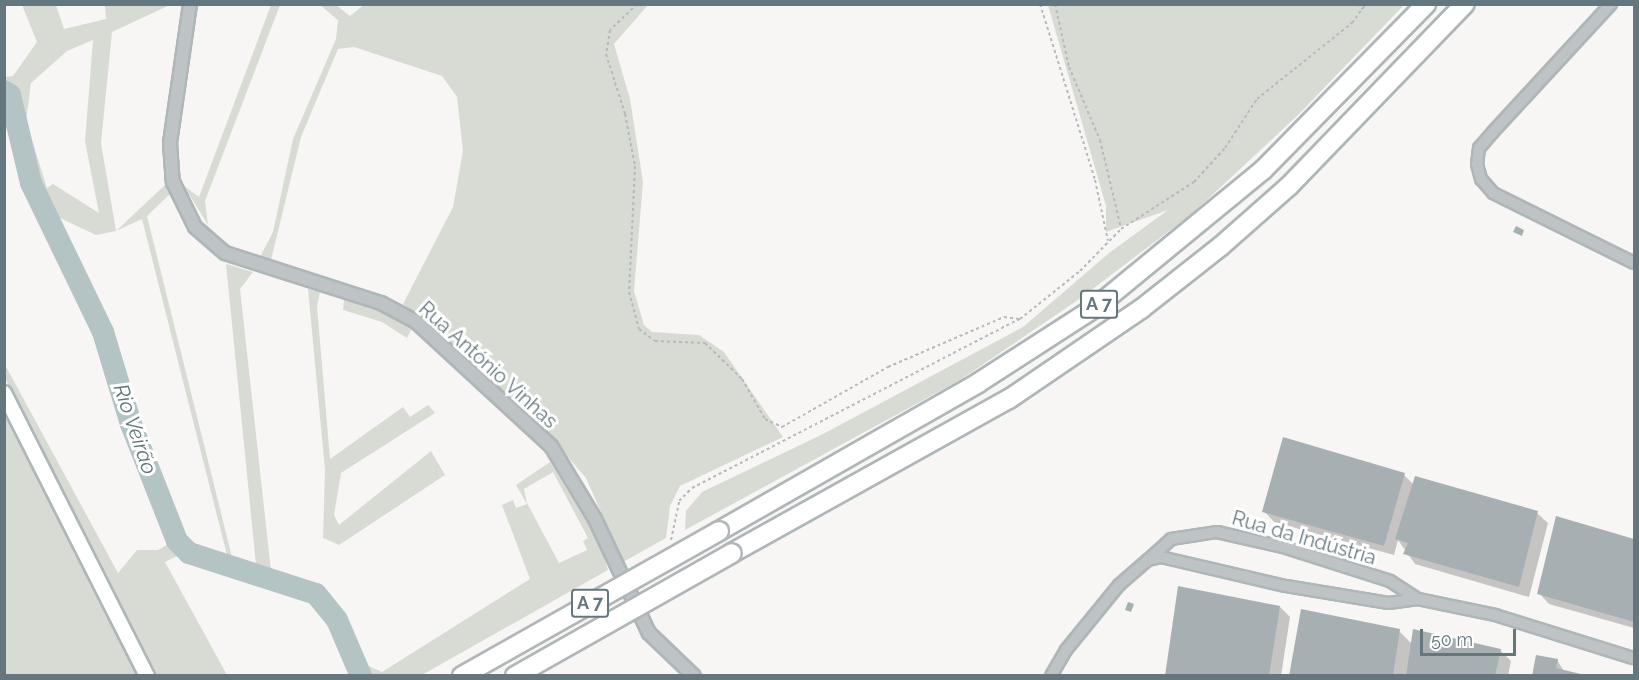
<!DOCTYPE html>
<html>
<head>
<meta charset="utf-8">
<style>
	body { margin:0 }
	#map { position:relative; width:1639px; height:680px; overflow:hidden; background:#f7f6f4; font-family:Raleway,sans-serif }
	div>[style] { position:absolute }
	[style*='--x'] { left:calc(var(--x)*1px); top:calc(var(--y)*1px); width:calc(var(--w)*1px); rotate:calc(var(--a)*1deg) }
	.green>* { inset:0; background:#d8dbd3 }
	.shadow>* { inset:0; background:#0003 }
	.river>* { height:22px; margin:-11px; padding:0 11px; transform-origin:11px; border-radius:11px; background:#b4c4c5 }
	.building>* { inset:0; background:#a6b0b3 }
	.path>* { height:2px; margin-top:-1px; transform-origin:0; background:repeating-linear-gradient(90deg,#b6babc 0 3px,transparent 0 6px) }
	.roads { filter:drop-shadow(2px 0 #aeb6b8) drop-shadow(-2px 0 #aeb6b8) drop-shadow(0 2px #aeb6b8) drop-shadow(0 -2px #aeb6b8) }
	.minor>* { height:10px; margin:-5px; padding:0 5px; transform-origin:5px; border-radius:5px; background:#bec3c5 }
	.tertiary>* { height:12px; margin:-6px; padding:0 6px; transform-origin:6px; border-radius:6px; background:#bec3c5 }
	.secondary>* { height:14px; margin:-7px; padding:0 7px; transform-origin:7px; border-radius:7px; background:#fff }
	.motorway>* { height:18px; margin:-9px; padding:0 9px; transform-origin:9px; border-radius:9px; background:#fff }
	.bridges { filter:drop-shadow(2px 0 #b1b6b8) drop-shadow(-2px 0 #b1b6b8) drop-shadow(0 2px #b1b6b8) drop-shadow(0 -2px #b1b6b8) }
	.motorway-bridge>* { height:18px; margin:-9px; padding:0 9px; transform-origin:9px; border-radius:9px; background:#fff }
	span { translate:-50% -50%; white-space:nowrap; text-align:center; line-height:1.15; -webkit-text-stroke:6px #fff; paint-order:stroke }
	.shield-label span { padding:2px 4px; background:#fff; border:2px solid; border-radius:4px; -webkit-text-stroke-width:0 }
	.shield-label { font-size:18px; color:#64777d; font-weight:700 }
	.street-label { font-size:20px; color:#64777d }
	.water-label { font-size:21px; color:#5e7678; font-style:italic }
	.frame { position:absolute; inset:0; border:6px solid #64777d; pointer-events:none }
	.scale { position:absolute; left:1420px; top:629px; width:96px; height:27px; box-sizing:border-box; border:3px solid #64777d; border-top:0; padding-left:8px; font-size:18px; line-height:21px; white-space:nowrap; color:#64777d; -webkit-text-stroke:4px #fff; paint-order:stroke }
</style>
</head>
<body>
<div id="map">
	<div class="green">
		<div style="clip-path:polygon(365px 4px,648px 5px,614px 44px,630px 99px,643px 182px,634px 291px,644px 325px,652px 332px,699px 335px,724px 352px,783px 437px,680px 486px,670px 506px,666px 538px,623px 562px,586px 478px,548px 434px,443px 335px,403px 304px,453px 207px,463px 151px,457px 97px,442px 76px,354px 47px,338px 49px,301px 137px,271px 260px,260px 257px,273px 232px,293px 139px,336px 39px,338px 20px,320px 5px,336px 5px,350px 16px)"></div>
		<div style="clip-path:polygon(evenodd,22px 5px,56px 5px,64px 29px,106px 19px,105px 5px,170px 5px,112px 32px,101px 143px,116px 231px,166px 184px,170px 194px,147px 216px,232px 557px,256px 565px,226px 264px,253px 272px,240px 289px,271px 571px,319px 589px,343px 619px,362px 663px,382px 672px,530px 579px,502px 505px,513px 500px,516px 508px,527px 504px,516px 485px,550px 462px,600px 544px,608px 570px,422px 675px,352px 676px,335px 627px,310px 599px,177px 556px,165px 562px,227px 675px,156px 675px,5px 378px,4px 363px,118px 573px,137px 550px,158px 550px,172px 542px,126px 426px,98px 338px,28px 196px,13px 134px,4px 127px,5px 77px,13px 76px,37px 42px,22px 5px,93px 40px,85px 141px,99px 213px,53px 184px,47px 188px,26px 121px,31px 83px,67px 51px,93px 40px,22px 5px,60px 218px,96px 235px,116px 231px,142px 219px,227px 555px,181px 538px,138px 427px,111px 336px,60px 218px,22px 5px,553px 472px,588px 538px,583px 541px,587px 550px,559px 563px,527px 503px,524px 489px,553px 472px)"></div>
		<div style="clip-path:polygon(271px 5px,280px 5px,205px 201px,208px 225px,184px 186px,199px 197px)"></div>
		<div style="clip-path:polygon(1048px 5px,1404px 5px,1298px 115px,1193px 213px,1078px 300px,960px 380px,685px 530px,686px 511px,702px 492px,823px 434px,1023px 327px,1109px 253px,1168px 210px,1106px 232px,1106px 206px)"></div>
		<div style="clip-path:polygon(308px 289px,320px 292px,317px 306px,330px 459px,403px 407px,410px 417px,428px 405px,435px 413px,341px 473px,334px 515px,339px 525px,431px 451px,445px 475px,339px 545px,323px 538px,325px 470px)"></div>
		<div style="clip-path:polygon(344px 299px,383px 313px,412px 328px,407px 338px,382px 322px,343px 310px)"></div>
		<div style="clip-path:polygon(5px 414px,136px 675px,5px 675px)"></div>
	</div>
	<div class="shadow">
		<div style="clip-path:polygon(1404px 475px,1414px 485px,1537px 513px,1548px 523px,1529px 597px,1415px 564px,1398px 540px,1394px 555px,1274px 522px,1264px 511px)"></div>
		<div style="clip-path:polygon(1557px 518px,1634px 541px,1634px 628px,1549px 604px,1539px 593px)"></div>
		<div style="clip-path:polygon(1280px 607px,1290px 617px,1281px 676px,1167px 676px)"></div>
		<div style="clip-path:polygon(1399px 631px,1412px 644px,1500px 650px,1511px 661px,1508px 676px,1291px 676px)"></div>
		<div style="clip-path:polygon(1557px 660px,1564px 671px,1587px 676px,1533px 676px)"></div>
	</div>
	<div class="river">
		<div style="--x:4;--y:91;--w:7;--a:34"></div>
		<div style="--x:10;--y:95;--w:90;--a:76.6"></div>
		<div style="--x:31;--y:183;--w:165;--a:64.2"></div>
		<div style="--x:103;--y:332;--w:96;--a:73.1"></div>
		<div style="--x:131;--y:424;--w:126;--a:68.5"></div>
		<div style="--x:177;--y:541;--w:17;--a:45"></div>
		<div style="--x:189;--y:553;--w:133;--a:17.9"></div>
		<div style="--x:316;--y:594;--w:33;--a:51"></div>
		<div style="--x:337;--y:620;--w:61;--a:66.8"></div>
	</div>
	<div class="building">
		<div style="clip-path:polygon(1516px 226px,1524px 230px,1522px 236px,1513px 232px)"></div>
		<div style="clip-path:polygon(1283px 437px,1405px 473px,1384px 546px,1262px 512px)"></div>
		<div style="clip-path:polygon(1415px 476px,1538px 511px,1519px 587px,1403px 554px,1408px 543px,1395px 539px)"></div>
		<div style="clip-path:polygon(1556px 516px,1634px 539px,1634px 622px,1537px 594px)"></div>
		<div style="clip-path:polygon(1178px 586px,1280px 606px,1269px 676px,1165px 676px)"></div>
		<div style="clip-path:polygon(1128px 602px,1134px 604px,1131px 612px,1125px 610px)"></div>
		<div style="clip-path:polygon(1301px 609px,1400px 629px,1393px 676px,1289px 676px)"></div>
		<div style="clip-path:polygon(1413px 629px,1501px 649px,1495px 676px,1406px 676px)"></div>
		<div style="clip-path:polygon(1536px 655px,1558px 659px,1556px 668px,1589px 676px,1532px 676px)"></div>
	</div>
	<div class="path">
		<div style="--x:637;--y:4;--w:37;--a:136"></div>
		<div style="--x:610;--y:30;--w:24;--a:99"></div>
		<div style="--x:606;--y:54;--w:63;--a:72.4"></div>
		<div style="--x:625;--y:114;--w:53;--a:79.1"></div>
		<div style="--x:635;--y:166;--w:126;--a:92.7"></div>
		<div style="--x:629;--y:292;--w:38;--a:75"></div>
		<div style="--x:639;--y:329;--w:20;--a:37"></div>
		<div style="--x:655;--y:341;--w:50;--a:2.3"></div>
		<div style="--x:705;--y:343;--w:52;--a:44.2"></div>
		<div style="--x:742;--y:379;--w:46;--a:60.1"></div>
		<div style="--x:765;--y:419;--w:19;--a:25"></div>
		<div style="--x:782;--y:427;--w:122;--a:-29.5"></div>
		<div style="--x:888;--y:367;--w:126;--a:-23.3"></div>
		<div style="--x:1004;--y:317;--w:16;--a:7"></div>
		<div style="--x:1040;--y:4;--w:184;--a:72.6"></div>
		<div style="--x:1095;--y:180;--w:62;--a:78"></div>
		<div style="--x:1055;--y:4;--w:65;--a:77.5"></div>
		<div style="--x:1069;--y:67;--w:79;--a:67"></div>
		<div style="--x:1100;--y:140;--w:90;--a:76.6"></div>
		<div style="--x:1357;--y:4;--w:8;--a:40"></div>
		<div style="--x:671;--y:540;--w:40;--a:-78"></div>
		<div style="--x:679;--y:501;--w:18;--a:-45"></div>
		<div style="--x:692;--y:488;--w:369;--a:-27.3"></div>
		<div style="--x:1020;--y:319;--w:77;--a:-38.7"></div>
		<div style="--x:1080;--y:271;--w:59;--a:-45.7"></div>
		<div style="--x:1121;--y:229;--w:87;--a:-32.8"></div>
		<div style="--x:1194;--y:182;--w:46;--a:-47.6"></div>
		<div style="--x:1225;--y:148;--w:59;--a:-56.9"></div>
		<div style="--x:1257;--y:99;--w:122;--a:-38.7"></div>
		<div style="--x:1352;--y:23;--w:24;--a:-54"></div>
	</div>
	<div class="roads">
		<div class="minor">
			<div style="--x:1611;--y:4;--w:174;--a:132.7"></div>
			<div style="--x:1493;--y:132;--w:21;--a:131"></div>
			<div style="--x:1479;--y:148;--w:16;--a:97"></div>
			<div style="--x:1477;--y:164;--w:16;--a:75"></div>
			<div style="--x:1481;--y:179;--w:18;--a:49"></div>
			<div style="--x:1493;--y:193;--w:157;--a:26.4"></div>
			<div style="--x:1148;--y:560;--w:31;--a:-42"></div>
			<div style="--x:1171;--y:539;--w:47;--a:-8.7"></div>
			<div style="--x:1217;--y:532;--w:68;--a:12.8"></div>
			<div style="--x:1283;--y:547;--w:112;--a:17.6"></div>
			<div style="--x:1390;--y:581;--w:33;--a:33"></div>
			<div style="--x:1051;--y:676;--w:30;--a:-60"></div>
			<div style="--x:1066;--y:650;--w:84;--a:-50.8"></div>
			<div style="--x:1119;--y:585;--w:38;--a:-41"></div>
			<div style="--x:1148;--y:560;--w:13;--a:-13"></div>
			<div style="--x:1161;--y:557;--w:128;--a:13.1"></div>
			<div style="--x:1286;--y:586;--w:104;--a:9.4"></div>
			<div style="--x:1389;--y:603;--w:29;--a:-8"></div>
			<div style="--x:1418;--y:599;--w:79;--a:11.7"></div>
			<div style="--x:1495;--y:615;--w:145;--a:17.3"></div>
		</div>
		<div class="tertiary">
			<div style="--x:190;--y:4;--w:140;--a:98.2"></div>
			<div style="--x:170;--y:143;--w:39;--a:86"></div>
			<div style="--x:173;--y:182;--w:50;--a:63.9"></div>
			<div style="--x:195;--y:227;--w:40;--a:41"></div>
			<div style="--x:225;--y:253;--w:164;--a:17.8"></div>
			<div style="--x:381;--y:303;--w:38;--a:28"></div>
			<div style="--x:415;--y:321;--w:185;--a:42.6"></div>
			<div style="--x:551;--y:446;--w:85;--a:58.9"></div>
			<div style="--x:595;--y:519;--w:126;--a:64.7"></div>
			<div style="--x:649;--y:633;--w:62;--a:43.7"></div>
		</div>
		<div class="secondary">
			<div style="--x:4;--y:393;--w:317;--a:63.2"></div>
		</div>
		<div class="motorway">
			<div style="--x:719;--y:531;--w:298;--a:-29.7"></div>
			<div style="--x:978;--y:383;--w:140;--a:-32.8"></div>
			<div style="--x:1096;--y:307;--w:216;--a:-39.4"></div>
			<div style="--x:1263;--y:170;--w:233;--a:-45.5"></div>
			<div style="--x:732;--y:553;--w:317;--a:-29.1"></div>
			<div style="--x:1009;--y:399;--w:160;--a:-34.3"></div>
			<div style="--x:1141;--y:309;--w:102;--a:-38.2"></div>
			<div style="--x:1221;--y:246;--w:91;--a:-41.4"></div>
			<div style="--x:1289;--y:186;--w:253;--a:-46"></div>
		</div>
	</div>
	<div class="bridges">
		<div class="motorway-bridge">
			<div style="--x:462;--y:676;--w:295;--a:-29.4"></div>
			<div style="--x:515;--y:676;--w:249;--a:-29.5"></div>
		</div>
	</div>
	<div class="shield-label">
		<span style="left:1099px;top:304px">A 7</span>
		<span style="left:590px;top:603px">A 7</span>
	</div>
	<div class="street-label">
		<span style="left:488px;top:365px;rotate:42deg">Rua António Vinhas</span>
		<span style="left:1304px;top:538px;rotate:16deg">Rua da Indústria</span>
	</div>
	<div class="water-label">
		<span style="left:135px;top:429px;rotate:71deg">Rio Veirão</span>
	</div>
	<div class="frame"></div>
	<div class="scale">50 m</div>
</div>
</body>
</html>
